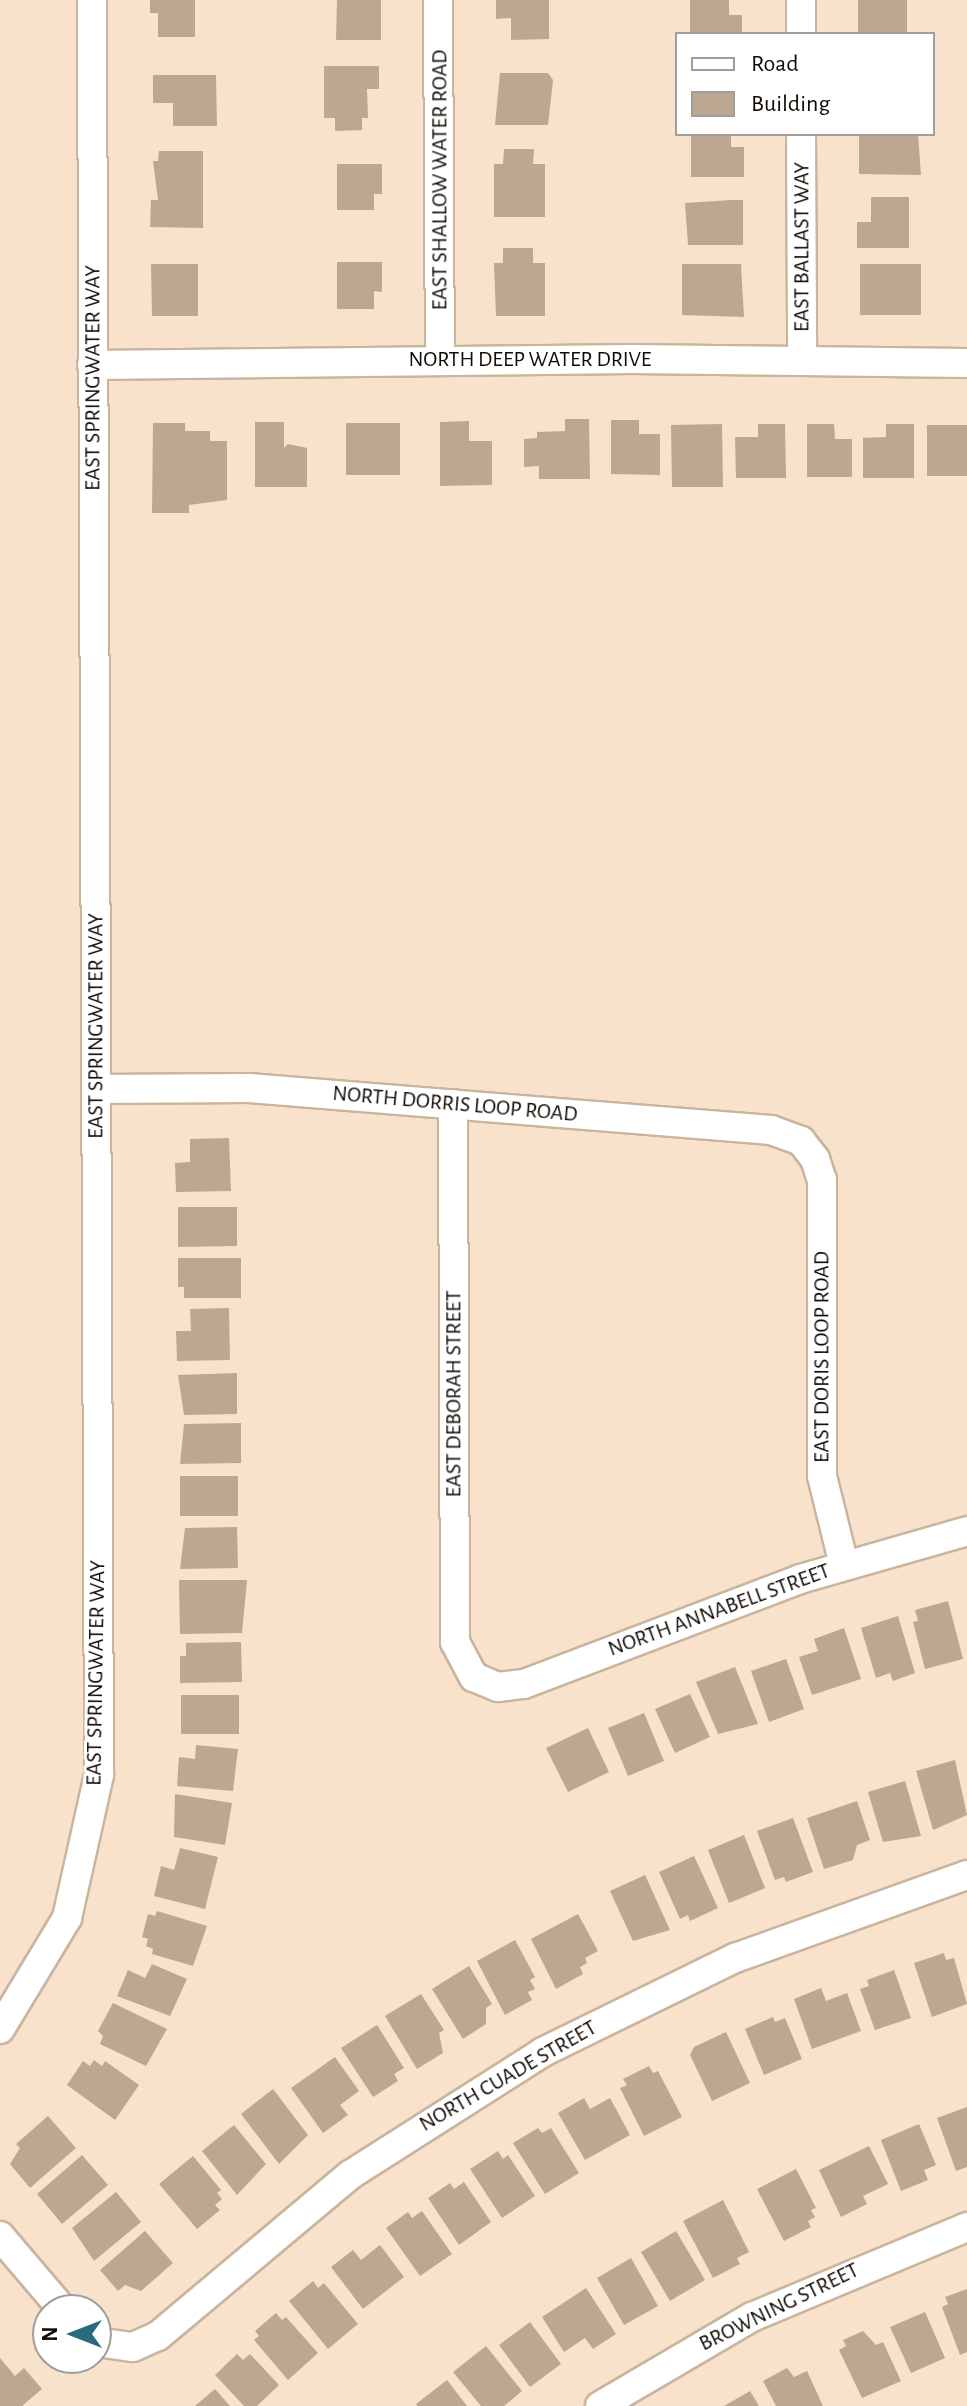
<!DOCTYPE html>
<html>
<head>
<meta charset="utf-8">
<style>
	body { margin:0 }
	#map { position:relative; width:967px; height:2406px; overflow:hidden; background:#f8e2cc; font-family:"Alegreya Sans",sans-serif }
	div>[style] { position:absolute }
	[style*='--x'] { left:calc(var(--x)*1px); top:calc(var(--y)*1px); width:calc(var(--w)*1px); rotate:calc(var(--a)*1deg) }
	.building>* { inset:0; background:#bca792 }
	.roads { filter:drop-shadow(2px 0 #c9b49e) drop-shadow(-2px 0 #c9b49e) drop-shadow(0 2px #c9b49e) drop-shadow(0 -2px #c9b49e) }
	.minor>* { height:28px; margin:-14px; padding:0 14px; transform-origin:14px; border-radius:14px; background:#fff }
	span { translate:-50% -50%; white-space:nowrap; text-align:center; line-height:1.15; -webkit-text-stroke:6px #fff; paint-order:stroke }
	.street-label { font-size:22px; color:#120b05 }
	.legend { position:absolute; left:675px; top:32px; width:260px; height:104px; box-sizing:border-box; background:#fff; border:2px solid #a09d9b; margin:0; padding:10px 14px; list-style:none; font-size:24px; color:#120b05 }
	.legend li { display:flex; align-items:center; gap:16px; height:40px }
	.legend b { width:40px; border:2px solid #a09d9b }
	.north { position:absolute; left:32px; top:2294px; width:80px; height:80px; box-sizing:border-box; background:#fff; border:2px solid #a09d9b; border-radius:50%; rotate:270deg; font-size:22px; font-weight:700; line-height:32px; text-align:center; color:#120b05 }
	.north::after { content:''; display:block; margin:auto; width:28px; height:36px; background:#286b7d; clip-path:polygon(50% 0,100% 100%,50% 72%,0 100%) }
</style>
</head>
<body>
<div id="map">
	<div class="building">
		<div style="clip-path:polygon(150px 0,195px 0,195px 37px,158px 37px,158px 13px,150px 13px)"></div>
		<div style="clip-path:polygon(337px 0,381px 0,381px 40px,336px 40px)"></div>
		<div style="clip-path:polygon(496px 0,549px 0,549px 39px,511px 40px,511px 18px,496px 19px)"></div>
		<div style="clip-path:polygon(690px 0,729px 0,729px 15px,742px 15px,742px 34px,690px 34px)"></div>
		<div style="clip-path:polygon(858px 0,907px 0,907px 34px,858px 34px)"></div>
		<div style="clip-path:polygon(324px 66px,379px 66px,379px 89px,367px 89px,368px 118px,362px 118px,362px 130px,335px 131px,335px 118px,324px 118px)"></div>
		<div style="clip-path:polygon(500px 73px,548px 73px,553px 80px,548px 125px,495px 125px)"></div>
		<div style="clip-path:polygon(153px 75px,216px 75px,217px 126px,173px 126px,173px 103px,153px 103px)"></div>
		<div style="clip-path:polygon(691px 134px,731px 134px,731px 147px,744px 147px,744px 177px,691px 177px)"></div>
		<div style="clip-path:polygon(859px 134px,918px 134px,921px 175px,859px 174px)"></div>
		<div style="clip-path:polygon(504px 149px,534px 149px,533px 164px,545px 164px,545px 217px,494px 217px,494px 164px,503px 164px)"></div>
		<div style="clip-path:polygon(159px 151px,203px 151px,203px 228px,150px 227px,151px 200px,158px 200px,153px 161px,158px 161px)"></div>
		<div style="clip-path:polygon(337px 164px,382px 164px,382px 194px,374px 194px,374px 210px,337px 210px)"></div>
		<div style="clip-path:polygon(871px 197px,909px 197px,909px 248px,857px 248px,857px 222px,871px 222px)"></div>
		<div style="clip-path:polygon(731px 200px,743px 200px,743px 245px,688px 245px,685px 203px)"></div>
		<div style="clip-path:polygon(503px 248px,533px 248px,533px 263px,545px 263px,545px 316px,496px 316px,494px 263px,503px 263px)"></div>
		<div style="clip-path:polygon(337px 262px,382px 262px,382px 292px,374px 291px,374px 309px,337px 309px)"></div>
		<div style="clip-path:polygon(151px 264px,198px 264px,198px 316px,152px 316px)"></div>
		<div style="clip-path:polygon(682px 264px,741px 264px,744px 317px,682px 315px)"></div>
		<div style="clip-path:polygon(860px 264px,921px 264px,921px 315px,860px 315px)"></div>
		<div style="clip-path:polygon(565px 419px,589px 419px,590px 479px,539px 479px,539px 466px,524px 467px,524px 439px,537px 438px,537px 432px,565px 431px)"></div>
		<div style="clip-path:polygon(611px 420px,639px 420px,639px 434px,660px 434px,660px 475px,611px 474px)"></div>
		<div style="clip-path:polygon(469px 421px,469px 441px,492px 441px,492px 485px,440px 486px,440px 422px)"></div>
		<div style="clip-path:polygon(255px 422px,284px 422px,284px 448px,288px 444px,307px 448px,307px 487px,255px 487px)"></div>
		<div style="clip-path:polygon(153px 423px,185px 423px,185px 431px,210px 431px,210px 441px,227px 441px,227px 500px,189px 505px,189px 513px,152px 513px)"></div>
		<div style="clip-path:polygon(346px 423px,400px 423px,400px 475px,346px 475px)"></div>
		<div style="clip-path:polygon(722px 424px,723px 487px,672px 487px,671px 425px)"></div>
		<div style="clip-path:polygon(758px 424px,785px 424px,786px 478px,736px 478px,735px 437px,758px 437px)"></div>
		<div style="clip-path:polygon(807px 424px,834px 424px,835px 439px,852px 439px,852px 477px,807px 477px)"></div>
		<div style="clip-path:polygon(886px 424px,914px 424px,914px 478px,863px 478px,863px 438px,886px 437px)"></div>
		<div style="clip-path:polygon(927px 425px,967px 425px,967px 476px,927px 476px)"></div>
		<div style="clip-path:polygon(229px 1138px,231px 1191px,176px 1192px,175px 1163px,190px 1162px,190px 1139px)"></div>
		<div style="clip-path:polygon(178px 1207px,237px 1207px,237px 1246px,178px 1247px)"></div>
		<div style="clip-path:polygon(178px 1258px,241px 1258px,241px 1298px,184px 1298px,184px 1287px,178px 1287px)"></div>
		<div style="clip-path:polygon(229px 1308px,230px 1360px,177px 1361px,176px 1331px,191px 1331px,190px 1309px)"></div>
		<div style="clip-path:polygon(237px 1373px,237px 1414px,184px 1415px,178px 1375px)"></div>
		<div style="clip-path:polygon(241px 1423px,241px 1463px,180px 1464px,184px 1424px)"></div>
		<div style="clip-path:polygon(180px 1476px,238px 1476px,238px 1516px,180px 1516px)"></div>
		<div style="clip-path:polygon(237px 1527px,238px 1568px,180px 1569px,185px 1528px)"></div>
		<div style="clip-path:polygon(179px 1580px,247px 1580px,242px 1633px,180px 1634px)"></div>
		<div style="clip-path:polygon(948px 1601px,963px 1659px,925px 1669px,913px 1622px,918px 1621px,915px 1610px)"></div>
		<div style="clip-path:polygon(898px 1616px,915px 1673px,893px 1681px,890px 1673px,876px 1678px,861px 1628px)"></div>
		<div style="clip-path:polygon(844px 1628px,861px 1679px,812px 1695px,799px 1657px,818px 1651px,814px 1639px)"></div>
		<div style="clip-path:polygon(241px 1642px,242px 1682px,180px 1683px,180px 1656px,186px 1656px,186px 1643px)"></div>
		<div style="clip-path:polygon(786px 1659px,804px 1709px,769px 1722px,751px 1671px)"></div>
		<div style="clip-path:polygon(735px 1667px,758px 1724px,718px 1734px,696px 1682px)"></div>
		<div style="clip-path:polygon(690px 1694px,710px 1737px,675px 1753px,655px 1709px)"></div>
		<div style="clip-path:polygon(181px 1695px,239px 1695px,239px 1734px,181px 1734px)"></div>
		<div style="clip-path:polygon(644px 1713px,664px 1761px,628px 1776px,608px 1728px)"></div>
		<div style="clip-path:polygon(588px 1728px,609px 1772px,568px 1792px,546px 1748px)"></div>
		<div style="clip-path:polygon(196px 1745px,238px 1749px,233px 1791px,177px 1786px,179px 1757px,195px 1759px)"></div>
		<div style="clip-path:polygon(955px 1760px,967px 1815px,933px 1830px,916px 1771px)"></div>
		<div style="clip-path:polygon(905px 1781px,921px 1836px,883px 1842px,868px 1792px)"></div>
		<div style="clip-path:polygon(175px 1794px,232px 1803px,225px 1845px,174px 1837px)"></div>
		<div style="clip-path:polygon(857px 1801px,870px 1840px,857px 1845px,853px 1860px,824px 1869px,807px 1818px)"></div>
		<div style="clip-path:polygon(793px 1818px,813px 1872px,786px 1882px,784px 1877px,775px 1880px,757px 1831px)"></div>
		<div style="clip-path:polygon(744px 1835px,765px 1888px,729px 1903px,708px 1850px)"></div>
		<div style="clip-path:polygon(180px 1848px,218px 1857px,205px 1909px,154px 1896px,161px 1866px,174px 1870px)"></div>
		<div style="clip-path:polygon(694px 1856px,718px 1908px,690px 1921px,688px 1915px,680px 1919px,659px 1872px)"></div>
		<div style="clip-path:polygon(645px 1875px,670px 1930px,633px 1941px,610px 1891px)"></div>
		<div style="clip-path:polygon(157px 1911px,207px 1926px,193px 1966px,152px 1954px,153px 1949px,146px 1946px,148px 1939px,142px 1937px,148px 1914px,155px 1916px)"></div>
		<div style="clip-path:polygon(578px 1914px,598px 1951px,585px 1958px,587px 1963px,580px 1967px,583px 1974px,556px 1989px,531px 1939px)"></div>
		<div style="clip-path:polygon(515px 1940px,535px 1977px,530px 1980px,535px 1989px,528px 1992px,532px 2000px,505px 2015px,477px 1961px)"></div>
		<div style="clip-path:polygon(944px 1953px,946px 1960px,954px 1958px,967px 2004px,932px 2017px,914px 1963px)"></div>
		<div style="clip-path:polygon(152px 1964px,187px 1979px,170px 2016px,117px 1996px,128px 1970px,145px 1978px)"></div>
		<div style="clip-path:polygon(469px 1966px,492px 2004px,486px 2008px,486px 2024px,463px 2039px,432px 1989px)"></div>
		<div style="clip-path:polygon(894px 1970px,911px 2018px,875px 2030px,860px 1989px,869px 1986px,867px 1980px)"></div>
		<div style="clip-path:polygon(821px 1988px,826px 2001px,847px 1993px,861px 2031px,812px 2049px,794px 1999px)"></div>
		<div style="clip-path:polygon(421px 1994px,444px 2030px,439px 2033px,443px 2053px,417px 2069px,385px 2016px)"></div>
		<div style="clip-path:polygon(113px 2003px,167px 2029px,146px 2066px,100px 2044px,103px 2036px,98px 2031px)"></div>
		<div style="clip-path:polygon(773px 2017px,775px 2022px,785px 2018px,802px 2059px,764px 2075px,745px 2029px)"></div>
		<div style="clip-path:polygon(377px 2025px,404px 2068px,394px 2074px,398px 2081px,373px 2097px,341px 2048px)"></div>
		<div style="clip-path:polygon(726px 2032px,750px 2083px,712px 2101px,690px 2055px,694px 2047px)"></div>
		<div style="clip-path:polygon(335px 2057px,359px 2091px,340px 2105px,348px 2115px,323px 2133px,291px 2088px)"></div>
		<div style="clip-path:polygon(94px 2060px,102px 2066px,105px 2061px,139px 2085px,115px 2120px,67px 2085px,83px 2061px,90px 2066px)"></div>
		<div style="clip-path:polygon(649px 2066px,653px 2073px,658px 2071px,682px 2117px,644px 2136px,620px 2088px,627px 2085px,623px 2079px)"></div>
		<div style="clip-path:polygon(273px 2089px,308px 2135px,279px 2164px,241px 2114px)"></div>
		<div style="clip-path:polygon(584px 2098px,590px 2109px,610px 2098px,630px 2135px,585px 2160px,558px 2113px)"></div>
		<div style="clip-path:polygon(967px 2107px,967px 2167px,956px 2171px,937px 2118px)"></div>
		<div style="clip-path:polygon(48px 2116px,76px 2148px,30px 2188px,10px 2164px,20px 2148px,16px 2144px)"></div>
		<div style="clip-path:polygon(919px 2124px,936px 2165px,924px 2170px,928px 2180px,901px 2191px,881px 2140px)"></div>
		<div style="clip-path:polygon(234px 2125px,266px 2164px,237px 2195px,202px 2151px)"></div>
		<div style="clip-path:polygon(538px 2128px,542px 2133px,551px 2128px,579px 2173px,545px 2194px,513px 2143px)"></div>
		<div style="clip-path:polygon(869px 2146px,888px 2184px,863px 2196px,867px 2204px,841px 2217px,819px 2170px)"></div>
		<div style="clip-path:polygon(498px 2151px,503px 2159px,508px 2155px,535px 2196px,502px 2218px,470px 2169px)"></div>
		<div style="clip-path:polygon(82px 2155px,108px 2185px,62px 2224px,37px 2194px)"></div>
		<div style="clip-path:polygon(193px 2156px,221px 2190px,217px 2193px,222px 2199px,215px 2205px,220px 2210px,197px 2229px,159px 2184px)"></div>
		<div style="clip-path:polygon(796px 2169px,816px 2208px,811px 2210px,815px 2217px,808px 2221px,811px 2227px,784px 2241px,757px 2189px)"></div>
		<div style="clip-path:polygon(464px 2182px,491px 2222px,459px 2245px,428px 2198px,450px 2183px,454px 2189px)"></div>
		<div style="clip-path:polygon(116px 2192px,141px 2222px,94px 2261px,72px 2228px)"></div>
		<div style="clip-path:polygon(723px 2200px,749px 2252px,737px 2258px,740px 2264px,713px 2278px,683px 2221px)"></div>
		<div style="clip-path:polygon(422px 2211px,452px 2254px,420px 2276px,386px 2228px,408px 2212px,412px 2218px)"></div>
		<div style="clip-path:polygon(145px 2231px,173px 2263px,141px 2291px,125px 2285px,118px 2291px,100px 2270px)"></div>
		<div style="clip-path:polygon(676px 2231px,705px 2280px,670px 2301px,641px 2252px)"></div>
		<div style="clip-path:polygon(380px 2245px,404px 2277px,363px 2309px,331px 2267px,353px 2250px,361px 2260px)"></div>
		<div style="clip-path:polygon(631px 2258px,658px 2306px,624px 2325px,597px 2278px)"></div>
		<div style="clip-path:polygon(313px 2281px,318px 2288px,324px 2283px,358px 2324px,328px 2349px,289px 2301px)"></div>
		<div style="clip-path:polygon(586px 2288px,616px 2334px,593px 2349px,585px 2338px,564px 2352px,542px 2317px)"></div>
		<div style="clip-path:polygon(967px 2289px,967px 2352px,960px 2355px,942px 2307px,948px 2304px,945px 2297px)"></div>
		<div style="clip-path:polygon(925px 2312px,945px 2358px,911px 2373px,890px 2327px)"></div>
		<div style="clip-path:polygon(276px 2313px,282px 2320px,286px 2317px,318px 2353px,288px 2380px,254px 2340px,259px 2336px,255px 2331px)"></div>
		<div style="clip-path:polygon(530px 2322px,561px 2364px,530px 2387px,499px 2345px)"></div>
		<div style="clip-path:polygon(863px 2331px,876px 2345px,883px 2342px,901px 2381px,862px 2398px,839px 2350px,846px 2346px,843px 2340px)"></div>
		<div style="clip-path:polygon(486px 2346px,522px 2391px,504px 2406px,481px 2406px,453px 2372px)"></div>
		<div style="clip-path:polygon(237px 2354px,243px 2360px,250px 2354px,279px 2385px,257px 2406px,244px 2406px,215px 2375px)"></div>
		<div style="clip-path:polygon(0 2358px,15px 2376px,24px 2368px,42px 2389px,22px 2406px,0 2406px)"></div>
		<div style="clip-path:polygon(787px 2368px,794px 2377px,807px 2371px,823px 2406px,776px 2406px,763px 2381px)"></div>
		<div style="clip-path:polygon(447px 2380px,467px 2406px,417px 2406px,416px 2404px)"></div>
		<div style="clip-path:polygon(215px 2389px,230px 2406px,195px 2406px)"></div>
		<div style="clip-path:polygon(750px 2391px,759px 2406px,724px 2406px)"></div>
	</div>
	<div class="roads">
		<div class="minor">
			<div style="--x:438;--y:0;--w:360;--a:89.7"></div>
			<div style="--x:801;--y:0;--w:34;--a:90"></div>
			<div style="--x:801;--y:134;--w:227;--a:89.7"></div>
			<div style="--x:92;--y:365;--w:540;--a:-0.64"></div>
			<div style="--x:632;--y:359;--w:335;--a:0.7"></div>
			<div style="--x:96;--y:1089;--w:153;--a:-0.4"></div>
			<div style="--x:249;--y:1088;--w:524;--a:4.6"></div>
			<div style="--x:771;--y:1130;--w:32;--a:20"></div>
			<div style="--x:801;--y:1141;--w:23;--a:52"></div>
			<div style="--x:815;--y:1159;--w:22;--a:72"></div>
			<div style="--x:822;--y:1180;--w:296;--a:90"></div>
			<div style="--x:822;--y:1476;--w:92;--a:76.1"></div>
			<div style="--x:453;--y:1104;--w:538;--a:89.79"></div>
			<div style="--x:455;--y:1642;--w:40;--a:62"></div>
			<div style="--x:474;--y:1677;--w:26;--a:23"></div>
			<div style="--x:498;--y:1687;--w:26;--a:-7"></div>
			<div style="--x:524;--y:1684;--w:295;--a:-20.8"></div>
			<div style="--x:800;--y:1579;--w:174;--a:-16"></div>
			<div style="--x:0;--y:2029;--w:130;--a:-58.9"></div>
			<div style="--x:67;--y:1918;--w:147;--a:-77.4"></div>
			<div style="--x:99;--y:1775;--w:1775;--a:-90.23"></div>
			<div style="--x:0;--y:2236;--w:97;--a:49.6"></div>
			<div style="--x:96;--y:2342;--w:37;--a:8"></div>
			<div style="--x:133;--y:2347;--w:27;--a:-24"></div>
			<div style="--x:158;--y:2336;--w:251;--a:-40"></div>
			<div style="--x:350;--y:2175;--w:229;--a:-32.5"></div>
			<div style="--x:543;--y:2052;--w:214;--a:-26.1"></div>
			<div style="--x:735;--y:1958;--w:246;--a:-19.7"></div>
			<div style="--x:600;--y:2406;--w:176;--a:-30.4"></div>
			<div style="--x:752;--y:2317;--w:233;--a:-22.7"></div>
		</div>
	</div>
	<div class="street-label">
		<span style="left:440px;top:180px;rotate:-90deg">EAST SHALLOW WATER ROAD</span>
		<span style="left:802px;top:247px;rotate:-90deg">EAST BALLAST WAY</span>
		<span style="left:530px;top:360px">NORTH DEEP WATER DRIVE</span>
		<span style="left:93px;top:378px;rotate:-90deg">EAST SPRINGWATER WAY</span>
		<span style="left:96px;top:1026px;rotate:-90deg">EAST SPRINGWATER WAY</span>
		<span style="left:455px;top:1104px;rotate:5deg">NORTH DORRIS LOOP ROAD</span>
		<span style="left:822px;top:1357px;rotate:-90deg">EAST DORIS LOOP ROAD</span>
		<span style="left:454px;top:1394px;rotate:-90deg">EAST DEBORAH STREET</span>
		<span style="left:719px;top:1610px;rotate:-20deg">NORTH ANNABELL STREET</span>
		<span style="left:96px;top:1673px;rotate:-89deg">EAST SPRINGWATER WAY</span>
		<span style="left:508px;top:2076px;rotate:-30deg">NORTH CUADE STREET</span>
		<span style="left:779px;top:2307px;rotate:-26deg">BROWNING STREET</span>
	</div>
	<ul class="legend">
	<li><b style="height:10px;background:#fff"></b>Road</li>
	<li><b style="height:22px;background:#bca792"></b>Building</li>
	</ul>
	<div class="north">N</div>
</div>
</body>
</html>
